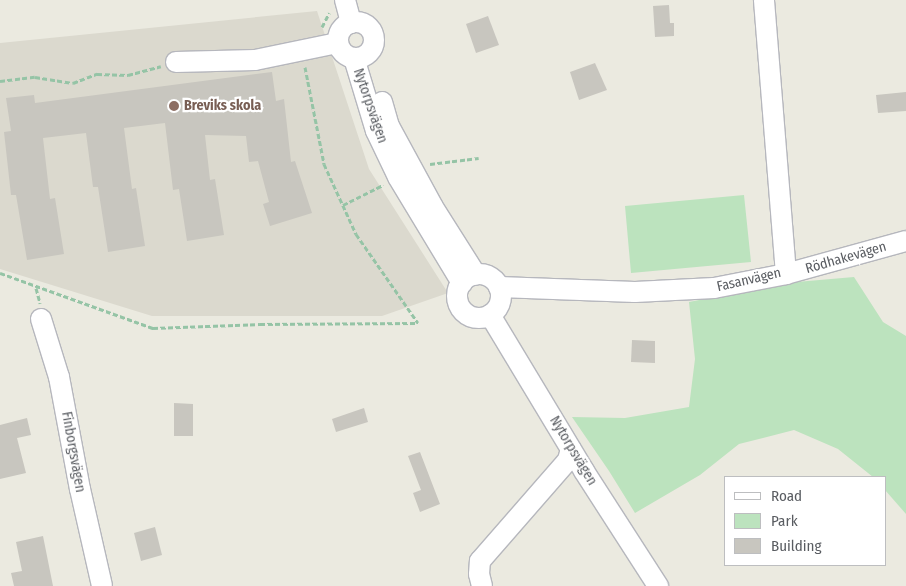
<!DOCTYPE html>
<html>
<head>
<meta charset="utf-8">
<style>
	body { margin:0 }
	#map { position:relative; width:906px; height:586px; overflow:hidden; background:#ebeae0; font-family:"Fira Sans Condensed",sans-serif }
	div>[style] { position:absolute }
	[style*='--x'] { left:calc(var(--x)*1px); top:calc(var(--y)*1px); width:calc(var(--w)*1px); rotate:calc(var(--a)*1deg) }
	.education>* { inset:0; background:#dbd9ce }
	.green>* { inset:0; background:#bce3be }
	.building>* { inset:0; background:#c8c6bf }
	.path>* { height:3px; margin-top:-1.5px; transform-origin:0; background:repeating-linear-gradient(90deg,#95c4a6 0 5px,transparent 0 7.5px) }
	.roads { filter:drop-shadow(1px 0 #b6b7bd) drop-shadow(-1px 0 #b6b7bd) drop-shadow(0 1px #b6b7bd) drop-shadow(0 -1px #b6b7bd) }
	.minor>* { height:20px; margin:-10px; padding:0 10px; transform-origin:10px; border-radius:10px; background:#fff }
	.minor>.ring { margin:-10px; padding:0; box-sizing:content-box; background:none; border:20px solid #fff; border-radius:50% }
	.dots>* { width:14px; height:14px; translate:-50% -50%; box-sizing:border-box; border:2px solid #fff; border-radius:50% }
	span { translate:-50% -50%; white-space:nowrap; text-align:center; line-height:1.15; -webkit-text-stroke:4.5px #fff; paint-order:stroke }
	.education-label { font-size:14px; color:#785e54; font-weight:700 }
	.left { translate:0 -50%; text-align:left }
	.street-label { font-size:14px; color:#595c61 }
	.legend { position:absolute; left:724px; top:476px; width:162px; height:90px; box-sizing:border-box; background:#fff; border:1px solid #bdbec0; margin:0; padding:6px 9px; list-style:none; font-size:15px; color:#595c61 }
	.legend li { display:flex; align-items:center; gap:10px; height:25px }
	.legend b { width:25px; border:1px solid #bdbec0 }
</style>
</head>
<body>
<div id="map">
	<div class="education">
		<div style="clip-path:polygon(317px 11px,369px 169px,448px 293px,382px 316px,152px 316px,0 269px,0 43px)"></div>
	</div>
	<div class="green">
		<div style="clip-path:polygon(744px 195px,751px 262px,631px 273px,625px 206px)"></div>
		<div style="clip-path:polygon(854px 277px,883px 322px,906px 336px,906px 514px,885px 490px,885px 477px,873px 477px,838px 449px,794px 430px,739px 444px,700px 475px,635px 513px,609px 471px,572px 417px,625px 418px,689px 407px,695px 359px,689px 302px,785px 283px)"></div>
	</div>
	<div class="building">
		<div style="clip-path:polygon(669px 5px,670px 23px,674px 23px,674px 36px,655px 37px,653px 6px)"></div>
		<div style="clip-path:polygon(488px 16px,499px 45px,476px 53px,466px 24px)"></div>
		<div style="clip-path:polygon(595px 63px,607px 90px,579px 100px,570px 72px)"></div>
		<div style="clip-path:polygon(272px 72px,276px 101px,284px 99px,291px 162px,295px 161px,312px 213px,270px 226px,263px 204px,269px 202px,258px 161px,249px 162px,246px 136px,205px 135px,210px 180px,215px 179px,224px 235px,187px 241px,179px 189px,173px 190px,165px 123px,124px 128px,132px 189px,136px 188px,145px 246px,108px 252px,98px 187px,93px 187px,86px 133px,43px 138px,50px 199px,55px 198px,64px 254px,27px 260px,16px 195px,11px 195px,4px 132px,11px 131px,6px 98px,34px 95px,35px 103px)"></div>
		<div style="clip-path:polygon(906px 92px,906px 111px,878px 113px,876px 95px)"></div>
		<div style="clip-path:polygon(632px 340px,655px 341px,655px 363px,631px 362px)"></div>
		<div style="clip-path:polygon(174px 403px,193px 404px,193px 436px,174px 436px)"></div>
		<div style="clip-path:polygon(364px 408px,368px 422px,336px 432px,332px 419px)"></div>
		<div style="clip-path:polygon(27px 418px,31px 435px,17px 438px,26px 473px,0 479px,0 425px)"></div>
		<div style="clip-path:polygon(420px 452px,440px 504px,420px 512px,413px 493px,421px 490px,408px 456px)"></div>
		<div style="clip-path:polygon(155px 527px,162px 555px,141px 561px,134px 533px)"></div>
		<div style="clip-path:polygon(43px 536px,53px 586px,14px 586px,11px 573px,22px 571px,16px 542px)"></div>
	</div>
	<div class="path">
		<div style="--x:322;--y:27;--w:16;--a:-63"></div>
		<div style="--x:305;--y:67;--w:99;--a:78.9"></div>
		<div style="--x:324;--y:164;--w:77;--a:65.4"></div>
		<div style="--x:356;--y:234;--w:108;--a:55.1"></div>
		<div style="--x:0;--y:81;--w:35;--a:-7"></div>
		<div style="--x:35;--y:77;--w:38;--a:9"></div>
		<div style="--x:73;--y:83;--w:26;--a:-21"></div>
		<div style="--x:97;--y:74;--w:31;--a:2"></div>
		<div style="--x:128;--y:75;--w:34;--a:-15"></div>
		<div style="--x:430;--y:164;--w:49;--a:-7"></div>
		<div style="--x:343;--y:205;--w:45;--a:-26.6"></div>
		<div style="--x:0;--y:273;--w:163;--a:19.8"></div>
		<div style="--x:153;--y:328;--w:107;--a:-2.1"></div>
		<div style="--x:260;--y:324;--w:158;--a:-0.4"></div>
		<div style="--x:36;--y:288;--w:16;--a:75"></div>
	</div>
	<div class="roads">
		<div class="minor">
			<div style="--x:345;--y:0;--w:24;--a:75"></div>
			<div class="ring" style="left:338px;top:22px;width:16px;height:16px"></div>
			<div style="--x:354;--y:58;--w:76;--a:73.2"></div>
			<div style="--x:376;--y:131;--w:51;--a:64.4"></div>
			<div style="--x:398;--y:177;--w:124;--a:58.9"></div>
			<div style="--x:176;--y:62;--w:79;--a:-1.5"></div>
			<div style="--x:255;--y:60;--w:84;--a:-11.7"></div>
			<div style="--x:382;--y:102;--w:25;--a:74"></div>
			<div style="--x:389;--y:126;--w:92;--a:61.5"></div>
			<div style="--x:433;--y:207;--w:80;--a:57.7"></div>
			<div style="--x:786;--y:274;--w:124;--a:-15.4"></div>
			<div class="ring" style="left:457px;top:274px;width:24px;height:24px"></div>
			<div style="--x:499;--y:287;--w:136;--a:2.1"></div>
			<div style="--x:635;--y:292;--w:79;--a:-2.9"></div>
			<div style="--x:714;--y:288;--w:73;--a:-11"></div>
			<div style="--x:786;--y:274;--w:275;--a:-94.6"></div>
			<div style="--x:490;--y:315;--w:182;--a:58.9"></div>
			<div style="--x:584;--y:471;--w:137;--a:57.2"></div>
			<div style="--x:41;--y:319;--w:61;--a:72.8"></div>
			<div style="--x:59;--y:377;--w:114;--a:79.4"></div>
			<div style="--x:80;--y:489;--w:99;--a:77.2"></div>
			<div style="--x:482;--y:586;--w:12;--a:-104"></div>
			<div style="--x:479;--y:574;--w:13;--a:-86"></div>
			<div style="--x:480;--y:561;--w:134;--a:-48.9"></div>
			<div style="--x:568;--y:460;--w:11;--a:-75"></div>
		</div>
	</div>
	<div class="dots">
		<div style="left:174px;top:106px;background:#8d6e63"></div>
	</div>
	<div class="education-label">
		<span class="left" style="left:184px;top:106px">Breviks skola</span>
	</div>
	<div class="street-label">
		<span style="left:370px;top:106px;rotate:71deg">Nytorpsvägen</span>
		<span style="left:846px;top:258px;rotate:-16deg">Rödhakevägen</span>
		<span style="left:749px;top:280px;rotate:-13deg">Fasanvägen</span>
		<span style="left:573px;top:451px;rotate:59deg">Nytorpsvägen</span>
		<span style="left:73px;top:452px;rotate:80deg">Finborgsvägen</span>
	</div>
	<ul class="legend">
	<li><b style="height:6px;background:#fff"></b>Road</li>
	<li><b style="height:14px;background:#bce3be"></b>Park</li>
	<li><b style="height:14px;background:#c8c6bf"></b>Building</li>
	</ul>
</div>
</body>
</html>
